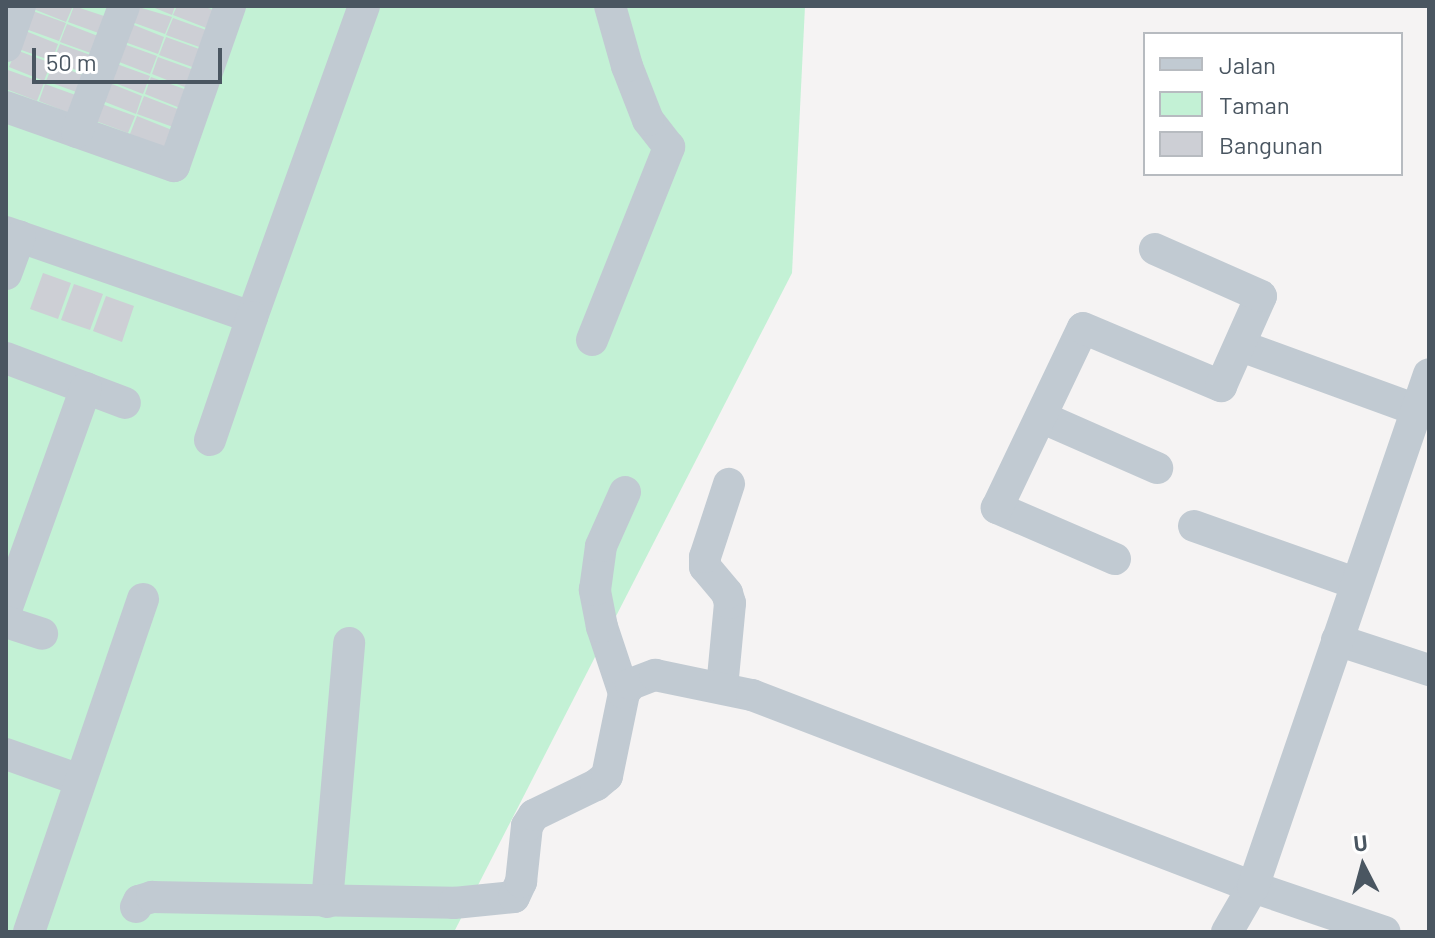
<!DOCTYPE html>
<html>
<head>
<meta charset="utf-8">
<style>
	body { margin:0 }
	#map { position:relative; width:1435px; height:938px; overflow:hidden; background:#f5f3f3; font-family:Barlow,sans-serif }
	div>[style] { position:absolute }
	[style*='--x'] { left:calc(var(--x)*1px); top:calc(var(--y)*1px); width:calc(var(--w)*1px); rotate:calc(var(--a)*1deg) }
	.green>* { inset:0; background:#c3f1d5 }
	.building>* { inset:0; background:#cdcfd5 }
	.minor>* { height:32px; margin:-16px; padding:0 16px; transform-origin:16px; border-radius:16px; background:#c1cad2 }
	span { translate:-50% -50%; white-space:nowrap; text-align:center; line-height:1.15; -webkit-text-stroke:7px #fff; paint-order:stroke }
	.frame { position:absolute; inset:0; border:8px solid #4a5661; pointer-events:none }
	.legend { position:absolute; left:1143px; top:32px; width:260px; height:144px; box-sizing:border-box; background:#fff; border:2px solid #b7bbc0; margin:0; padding:10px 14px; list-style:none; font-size:24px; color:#4a5661 }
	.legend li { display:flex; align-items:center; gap:16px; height:40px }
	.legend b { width:40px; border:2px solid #b7bbc0 }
	.north { position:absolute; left:1323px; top:826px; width:80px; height:80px; -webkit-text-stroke:6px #fff; paint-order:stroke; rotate:354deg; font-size:22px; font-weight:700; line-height:32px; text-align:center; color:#4a5661 }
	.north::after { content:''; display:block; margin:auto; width:28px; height:36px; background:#4a5661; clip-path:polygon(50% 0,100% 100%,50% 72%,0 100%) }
	.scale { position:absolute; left:32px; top:48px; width:190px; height:36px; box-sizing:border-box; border:4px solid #4a5661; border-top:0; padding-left:10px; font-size:24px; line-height:28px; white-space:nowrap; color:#4a5661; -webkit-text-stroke:6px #fff; paint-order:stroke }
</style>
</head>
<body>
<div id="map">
	<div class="green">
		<div style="clip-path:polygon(6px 6px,805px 6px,792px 273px,454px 932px,6px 932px)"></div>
	</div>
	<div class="building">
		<div style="clip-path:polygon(26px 6px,73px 6px,66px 22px)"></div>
		<div style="clip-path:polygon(74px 6px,110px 18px,104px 35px,68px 22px)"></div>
		<div style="clip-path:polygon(135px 6px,172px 17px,165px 34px,129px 21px)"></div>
		<div style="clip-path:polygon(150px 6px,175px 6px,172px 15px)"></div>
		<div style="clip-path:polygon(177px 6px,203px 6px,216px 11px,209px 29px,173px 15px)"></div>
		<div style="clip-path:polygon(30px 10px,66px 23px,59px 41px,23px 28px)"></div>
		<div style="clip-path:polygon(173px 18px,209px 31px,202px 48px,166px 35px)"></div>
		<div style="clip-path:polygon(129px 23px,164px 37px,158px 54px,122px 41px)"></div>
		<div style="clip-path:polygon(67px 24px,103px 38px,96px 55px,60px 42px)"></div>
		<div style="clip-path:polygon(23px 30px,58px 44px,52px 61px,16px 48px)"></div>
		<div style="clip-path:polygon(166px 37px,202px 50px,195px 68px,159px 55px)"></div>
		<div style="clip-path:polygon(121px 43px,157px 56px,150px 74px,114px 60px)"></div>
		<div style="clip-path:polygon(60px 44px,96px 57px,89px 75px,53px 61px)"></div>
		<div style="clip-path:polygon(16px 50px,51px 63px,44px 81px,9px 67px)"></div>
		<div style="clip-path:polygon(158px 57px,194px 70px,187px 88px,152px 74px)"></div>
		<div style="clip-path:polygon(114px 63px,150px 76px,143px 94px,107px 80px)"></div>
		<div style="clip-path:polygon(53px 64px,88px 77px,82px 94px,46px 81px)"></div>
		<div style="clip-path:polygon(8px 70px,44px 83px,37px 101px,6px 89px)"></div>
		<div style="clip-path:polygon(151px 77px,187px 90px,180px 108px,145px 94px)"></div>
		<div style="clip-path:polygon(107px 82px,142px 96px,136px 114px,100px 100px)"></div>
		<div style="clip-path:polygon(45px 84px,81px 97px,74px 115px,39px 101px)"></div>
		<div style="clip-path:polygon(144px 96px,180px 110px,173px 127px,137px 114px)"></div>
		<div style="clip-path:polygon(99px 103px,135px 116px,128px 133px,93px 120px)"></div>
		<div style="clip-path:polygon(137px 116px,172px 130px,165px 148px,130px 134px)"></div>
		<div style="clip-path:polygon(43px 273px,71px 283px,58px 319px,30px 309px)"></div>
		<div style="clip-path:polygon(74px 284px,103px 294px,90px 330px,61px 320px)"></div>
		<div style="clip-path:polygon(106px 296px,134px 306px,122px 342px,93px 331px)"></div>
	</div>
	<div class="minor">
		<div style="--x:6;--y:46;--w:42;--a:-70.7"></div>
		<div style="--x:6;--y:107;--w:178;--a:19.4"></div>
		<div style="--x:174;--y:166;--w:170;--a:-70.7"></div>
		<div style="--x:77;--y:132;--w:134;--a:-69.5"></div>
		<div style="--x:6;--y:232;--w:260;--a:19.1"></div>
		<div style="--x:252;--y:317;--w:331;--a:-70.2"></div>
		<div style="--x:6;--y:274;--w:40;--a:-69.8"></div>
		<div style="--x:592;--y:340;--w:208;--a:-68.2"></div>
		<div style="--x:669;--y:147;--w:34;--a:-128"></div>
		<div style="--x:648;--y:120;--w:58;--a:-111.3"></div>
		<div style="--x:627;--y:66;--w:62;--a:-105.8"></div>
		<div style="--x:1241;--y:346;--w:187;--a:20"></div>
		<div style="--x:6;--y:358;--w:127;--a:20.7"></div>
		<div style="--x:1041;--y:417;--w:127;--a:23.7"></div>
		<div style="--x:210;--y:440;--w:130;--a:-71.1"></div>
		<div style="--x:1194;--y:526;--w:171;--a:19.5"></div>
		<div style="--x:1115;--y:559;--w:129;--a:-156.6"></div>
		<div style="--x:997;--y:508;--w:199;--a:-64.5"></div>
		<div style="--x:1083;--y:328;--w:150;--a:22.8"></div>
		<div style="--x:1221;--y:386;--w:98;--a:-66"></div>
		<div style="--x:1261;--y:296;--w:116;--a:-156.1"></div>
		<div style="--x:6;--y:610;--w:236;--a:-70.2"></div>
		<div style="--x:6;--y:622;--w:38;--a:18"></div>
		<div style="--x:1337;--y:640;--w:97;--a:18.1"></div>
		<div style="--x:722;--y:688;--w:85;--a:-84.6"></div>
		<div style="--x:730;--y:603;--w:10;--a:-107"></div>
		<div style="--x:727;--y:593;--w:34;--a:-130"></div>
		<div style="--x:705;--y:567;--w:10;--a:-90"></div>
		<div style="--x:705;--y:557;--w:77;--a:-71.8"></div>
		<div style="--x:624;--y:693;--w:70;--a:-108.4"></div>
		<div style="--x:602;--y:627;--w:38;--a:-101"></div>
		<div style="--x:595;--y:590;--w:44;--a:-82.2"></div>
		<div style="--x:601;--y:546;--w:59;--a:-66"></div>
		<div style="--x:6;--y:754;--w:78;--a:19.4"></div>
		<div style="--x:327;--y:902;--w:260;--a:-85.1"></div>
		<div style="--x:136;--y:907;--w:7;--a:-63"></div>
		<div style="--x:139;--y:901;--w:14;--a:-17"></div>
		<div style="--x:152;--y:897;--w:302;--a:1.1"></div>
		<div style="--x:454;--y:903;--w:60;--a:-5.7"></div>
		<div style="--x:514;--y:897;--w:17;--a:-65"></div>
		<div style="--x:521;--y:882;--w:56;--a:-83.9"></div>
		<div style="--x:527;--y:826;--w:13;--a:-58"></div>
		<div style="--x:534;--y:815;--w:69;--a:-25.8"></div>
		<div style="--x:596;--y:785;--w:14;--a:-39"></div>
		<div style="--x:607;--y:776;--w:85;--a:-78.4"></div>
		<div style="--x:624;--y:693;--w:11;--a:-52"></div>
		<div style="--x:631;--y:684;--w:26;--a:-21"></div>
		<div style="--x:655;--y:675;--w:99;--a:11.7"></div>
		<div style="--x:752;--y:695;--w:537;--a:20.97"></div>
		<div style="--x:1253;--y:887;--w:139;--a:18.8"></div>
		<div style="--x:29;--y:932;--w:352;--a:-71.1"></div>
		<div style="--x:1227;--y:932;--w:52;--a:-60"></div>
		<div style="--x:1253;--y:887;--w:542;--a:-71.06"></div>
	</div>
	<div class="frame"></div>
	<ul class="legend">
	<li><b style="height:10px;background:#c1cad2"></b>Jalan</li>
	<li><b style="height:22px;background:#c3f1d5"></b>Taman</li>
	<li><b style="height:22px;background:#cdcfd5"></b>Bangunan</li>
	</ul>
	<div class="north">U</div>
	<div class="scale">50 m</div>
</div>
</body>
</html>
